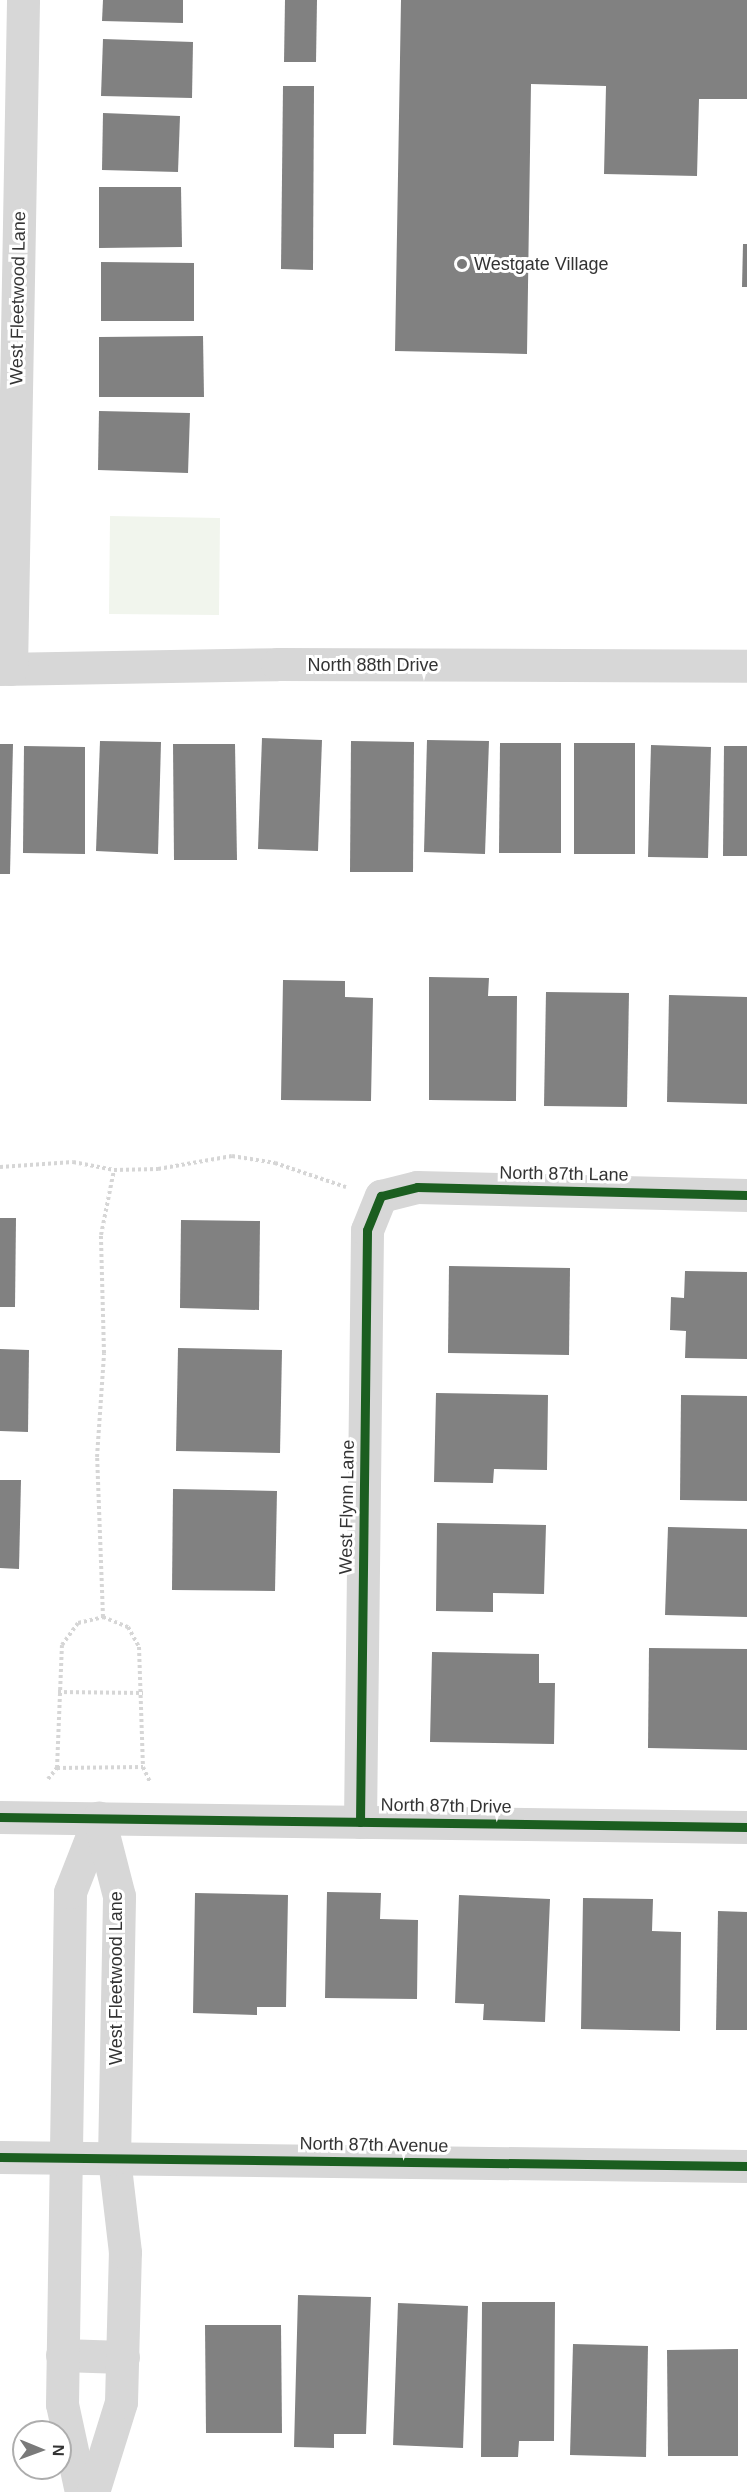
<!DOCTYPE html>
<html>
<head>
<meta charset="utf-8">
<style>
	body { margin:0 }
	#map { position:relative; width:747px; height:2492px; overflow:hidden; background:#fff; font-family:Helvetica,sans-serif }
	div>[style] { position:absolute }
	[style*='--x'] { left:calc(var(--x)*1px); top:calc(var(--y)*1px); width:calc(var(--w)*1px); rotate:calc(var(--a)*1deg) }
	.green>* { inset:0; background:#f1f5ed }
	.building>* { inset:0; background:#818181 }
	.path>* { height:4px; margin-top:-2px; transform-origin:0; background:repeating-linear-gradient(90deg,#d6d6d6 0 3px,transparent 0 6px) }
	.street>* { height:33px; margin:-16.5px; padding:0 16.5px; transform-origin:16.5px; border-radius:16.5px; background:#d7d7d7 }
	.cycleway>* { height:9px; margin:-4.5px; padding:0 4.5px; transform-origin:4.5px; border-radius:4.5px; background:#1b5e20 }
	.dots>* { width:16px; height:16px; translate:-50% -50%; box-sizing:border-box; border:3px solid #fff; border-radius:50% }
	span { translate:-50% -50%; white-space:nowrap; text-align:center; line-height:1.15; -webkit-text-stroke:6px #fff; paint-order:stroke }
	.poi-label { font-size:18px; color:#333 }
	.left { translate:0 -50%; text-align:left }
	.street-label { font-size:18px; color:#333 }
	.north { position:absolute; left:12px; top:2420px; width:60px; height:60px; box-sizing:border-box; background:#fff; border:2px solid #adadad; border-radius:50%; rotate:91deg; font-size:16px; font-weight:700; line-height:24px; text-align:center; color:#333 }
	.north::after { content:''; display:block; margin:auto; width:21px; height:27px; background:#7a7a7a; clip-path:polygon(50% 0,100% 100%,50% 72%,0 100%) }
</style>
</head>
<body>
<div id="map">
	<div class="green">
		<div style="clip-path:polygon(110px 516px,220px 518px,219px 615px,109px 614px)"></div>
	</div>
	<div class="building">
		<div style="clip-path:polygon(103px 0,183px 0,183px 23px,102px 21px)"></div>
		<div style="clip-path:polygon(285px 0,317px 0,316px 62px,284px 62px)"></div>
		<div style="clip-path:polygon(401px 0,747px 0,747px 99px,699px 99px,697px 176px,604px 174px,606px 86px,531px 84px,527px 354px,395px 351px)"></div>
		<div style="clip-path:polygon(103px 39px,193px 42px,192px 98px,101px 96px)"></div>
		<div style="clip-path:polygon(283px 86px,314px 86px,313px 270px,281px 269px)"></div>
		<div style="clip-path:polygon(103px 113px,180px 116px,178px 172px,102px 170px)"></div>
		<div style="clip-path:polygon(99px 187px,181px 187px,182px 247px,99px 248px)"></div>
		<div style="clip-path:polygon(743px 244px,747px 244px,747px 287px,742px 287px)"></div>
		<div style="clip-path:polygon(101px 262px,194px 263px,194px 321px,101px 321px)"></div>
		<div style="clip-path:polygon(203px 336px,204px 397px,99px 397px,99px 337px)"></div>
		<div style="clip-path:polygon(99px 411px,190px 413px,188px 473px,98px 470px)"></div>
		<div style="clip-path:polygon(262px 738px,322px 740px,318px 851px,258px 849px)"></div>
		<div style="clip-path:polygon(427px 740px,489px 741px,485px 854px,424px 852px)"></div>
		<div style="clip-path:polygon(100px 741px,161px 742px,158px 854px,96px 851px)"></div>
		<div style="clip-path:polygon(351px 741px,414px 742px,413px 872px,350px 872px)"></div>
		<div style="clip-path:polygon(500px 743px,561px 743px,561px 853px,499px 853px)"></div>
		<div style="clip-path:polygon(574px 743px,635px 743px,635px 854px,574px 854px)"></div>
		<div style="clip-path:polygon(0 744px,13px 744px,10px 874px,0 874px)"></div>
		<div style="clip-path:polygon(173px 744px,235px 744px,237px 860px,174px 860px)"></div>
		<div style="clip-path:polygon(651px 745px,711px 747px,708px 858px,648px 857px)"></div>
		<div style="clip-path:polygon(24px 746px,85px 747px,85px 854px,23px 853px)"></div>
		<div style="clip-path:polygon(724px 746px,747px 746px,747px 856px,723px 856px)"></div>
		<div style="clip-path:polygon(429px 977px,489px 978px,488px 996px,517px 996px,516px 1101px,429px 1100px)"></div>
		<div style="clip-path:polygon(283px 980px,345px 981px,345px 997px,373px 998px,371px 1101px,281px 1100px)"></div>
		<div style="clip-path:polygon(546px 992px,629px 993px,627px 1107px,544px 1106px)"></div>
		<div style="clip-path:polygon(669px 995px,747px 997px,747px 1104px,667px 1102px)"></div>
		<div style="clip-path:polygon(0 1218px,16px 1218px,15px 1307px,0 1307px)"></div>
		<div style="clip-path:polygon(181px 1220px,260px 1221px,259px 1310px,180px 1308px)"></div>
		<div style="clip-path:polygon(449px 1266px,570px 1268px,569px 1355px,448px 1353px)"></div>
		<div style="clip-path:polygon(685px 1271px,747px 1272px,747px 1359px,685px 1358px,686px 1331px,670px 1330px,671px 1297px,684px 1298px)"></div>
		<div style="clip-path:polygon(178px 1348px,282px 1350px,280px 1453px,176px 1451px)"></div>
		<div style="clip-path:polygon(0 1349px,29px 1350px,28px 1432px,0 1431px)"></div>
		<div style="clip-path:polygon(436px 1393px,548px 1395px,547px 1470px,494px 1469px,493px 1483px,434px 1482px)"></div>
		<div style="clip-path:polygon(681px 1395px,747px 1396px,747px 1501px,680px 1500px)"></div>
		<div style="clip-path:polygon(0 1480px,21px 1480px,19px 1569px,0 1568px)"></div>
		<div style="clip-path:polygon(173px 1489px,277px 1491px,275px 1591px,172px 1590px)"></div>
		<div style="clip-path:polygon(437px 1523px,546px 1525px,544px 1594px,493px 1593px,493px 1612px,436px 1611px)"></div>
		<div style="clip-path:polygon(668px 1527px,747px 1529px,747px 1617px,665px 1615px)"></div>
		<div style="clip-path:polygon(649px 1648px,747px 1649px,747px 1750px,648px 1748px)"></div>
		<div style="clip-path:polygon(432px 1652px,539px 1654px,539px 1683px,555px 1683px,554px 1744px,430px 1742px)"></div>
		<div style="clip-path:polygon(327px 1892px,381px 1893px,380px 1919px,418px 1920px,417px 1999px,325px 1998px)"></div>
		<div style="clip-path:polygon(195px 1893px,288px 1895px,286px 2007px,257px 2007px,257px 2015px,193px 2013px)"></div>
		<div style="clip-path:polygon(459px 1895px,550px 1899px,545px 2022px,483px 2020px,484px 2004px,455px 2003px)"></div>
		<div style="clip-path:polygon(583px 1898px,653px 1899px,652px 1931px,681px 1932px,680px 2031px,581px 2029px)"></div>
		<div style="clip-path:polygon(718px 1911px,747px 1912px,747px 2030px,716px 2030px)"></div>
		<div style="clip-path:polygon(298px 2295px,371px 2297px,366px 2434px,334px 2434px,334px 2448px,294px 2447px)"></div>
		<div style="clip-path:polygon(482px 2302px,555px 2302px,554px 2441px,519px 2441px,518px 2457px,481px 2457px)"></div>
		<div style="clip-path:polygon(398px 2303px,468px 2306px,463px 2448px,393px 2445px)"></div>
		<div style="clip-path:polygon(205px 2325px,281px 2325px,282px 2433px,206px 2433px)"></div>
		<div style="clip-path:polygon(573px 2344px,648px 2346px,646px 2457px,570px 2455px)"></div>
		<div style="clip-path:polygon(738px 2349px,738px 2456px,668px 2456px,667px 2350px)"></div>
	</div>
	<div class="path">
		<div style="--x:0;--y:1167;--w:73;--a:-3.9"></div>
		<div style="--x:73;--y:1162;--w:42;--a:11"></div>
		<div style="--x:114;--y:1170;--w:44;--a:-1.3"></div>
		<div style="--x:158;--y:1169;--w:75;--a:-10"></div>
		<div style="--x:232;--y:1156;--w:44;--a:9.2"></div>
		<div style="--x:275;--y:1163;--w:75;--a:18.7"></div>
		<div style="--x:103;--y:1617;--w:160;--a:-92.1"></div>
		<div style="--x:97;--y:1457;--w:104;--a:-86.1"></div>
		<div style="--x:104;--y:1353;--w:118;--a:-91.5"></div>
		<div style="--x:101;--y:1235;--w:66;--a:-78.7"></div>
		<div style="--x:58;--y:1692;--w:85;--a:0.7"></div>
		<div style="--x:57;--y:1768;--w:86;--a:-0.7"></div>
		<div style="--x:48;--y:1779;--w:14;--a:-51"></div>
		<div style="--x:57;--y:1768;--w:123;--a:-87.7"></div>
		<div style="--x:62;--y:1645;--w:27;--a:-54"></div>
		<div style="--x:78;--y:1623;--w:26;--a:-13"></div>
		<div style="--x:103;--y:1617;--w:27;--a:22"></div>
		<div style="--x:128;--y:1627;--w:23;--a:61"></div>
		<div style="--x:139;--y:1647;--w:120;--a:88.1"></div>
		<div style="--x:143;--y:1767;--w:17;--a:65"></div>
	</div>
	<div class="street">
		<div style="--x:0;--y:669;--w:277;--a:-1"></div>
		<div style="--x:277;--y:664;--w:470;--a:0.2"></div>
		<div style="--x:11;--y:669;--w:669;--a:-88.97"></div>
		<div style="--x:0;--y:1817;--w:747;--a:0.77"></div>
		<div style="--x:360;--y:1822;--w:592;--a:-89.32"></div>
		<div style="--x:367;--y:1230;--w:37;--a:-68"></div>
		<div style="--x:381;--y:1196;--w:37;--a:-14"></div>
		<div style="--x:417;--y:1187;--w:330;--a:1.4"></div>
		<div style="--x:0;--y:2157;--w:747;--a:0.69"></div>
		<div style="--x:62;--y:2355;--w:61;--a:1.9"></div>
		<div style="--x:81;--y:2492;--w:90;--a:-102.2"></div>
		<div style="--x:62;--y:2404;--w:512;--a:-89.1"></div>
		<div style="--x:70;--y:1892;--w:79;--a:-68.6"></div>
		<div style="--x:93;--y:2492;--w:94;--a:-72.7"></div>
		<div style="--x:121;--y:2402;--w:150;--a:-88.5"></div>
		<div style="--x:125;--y:2252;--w:94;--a:-96.7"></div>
		<div style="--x:114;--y:2159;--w:263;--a:-88.9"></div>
		<div style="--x:119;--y:1896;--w:81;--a:-104.4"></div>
	</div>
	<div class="cycleway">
		<div style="--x:0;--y:1817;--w:747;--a:0.77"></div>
		<div style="--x:360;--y:1822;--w:592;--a:-89.32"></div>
		<div style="--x:367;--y:1230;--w:37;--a:-68"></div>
		<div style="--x:381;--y:1196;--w:37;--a:-14"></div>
		<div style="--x:417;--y:1187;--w:330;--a:1.4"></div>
		<div style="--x:0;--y:2157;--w:747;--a:0.69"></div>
	</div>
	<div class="dots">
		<div style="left:462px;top:264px;background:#7a7a7a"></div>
	</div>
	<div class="poi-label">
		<span class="left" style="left:474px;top:264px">Westgate Village</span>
	</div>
	<div class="street-label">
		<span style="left:18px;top:298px;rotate:-89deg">West Fleetwood Lane</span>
		<span style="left:373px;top:665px">North 88th Drive</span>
		<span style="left:564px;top:1174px;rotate:1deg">North 87th Lane</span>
		<span style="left:347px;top:1507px;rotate:-89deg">West Flynn Lane</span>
		<span style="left:446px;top:1806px;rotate:1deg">North 87th Drive</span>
		<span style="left:116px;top:1978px;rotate:-90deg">West Fleetwood Lane</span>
		<span style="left:374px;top:2145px;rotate:1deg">North 87th Avenue</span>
	</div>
	<div class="north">N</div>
</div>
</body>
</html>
